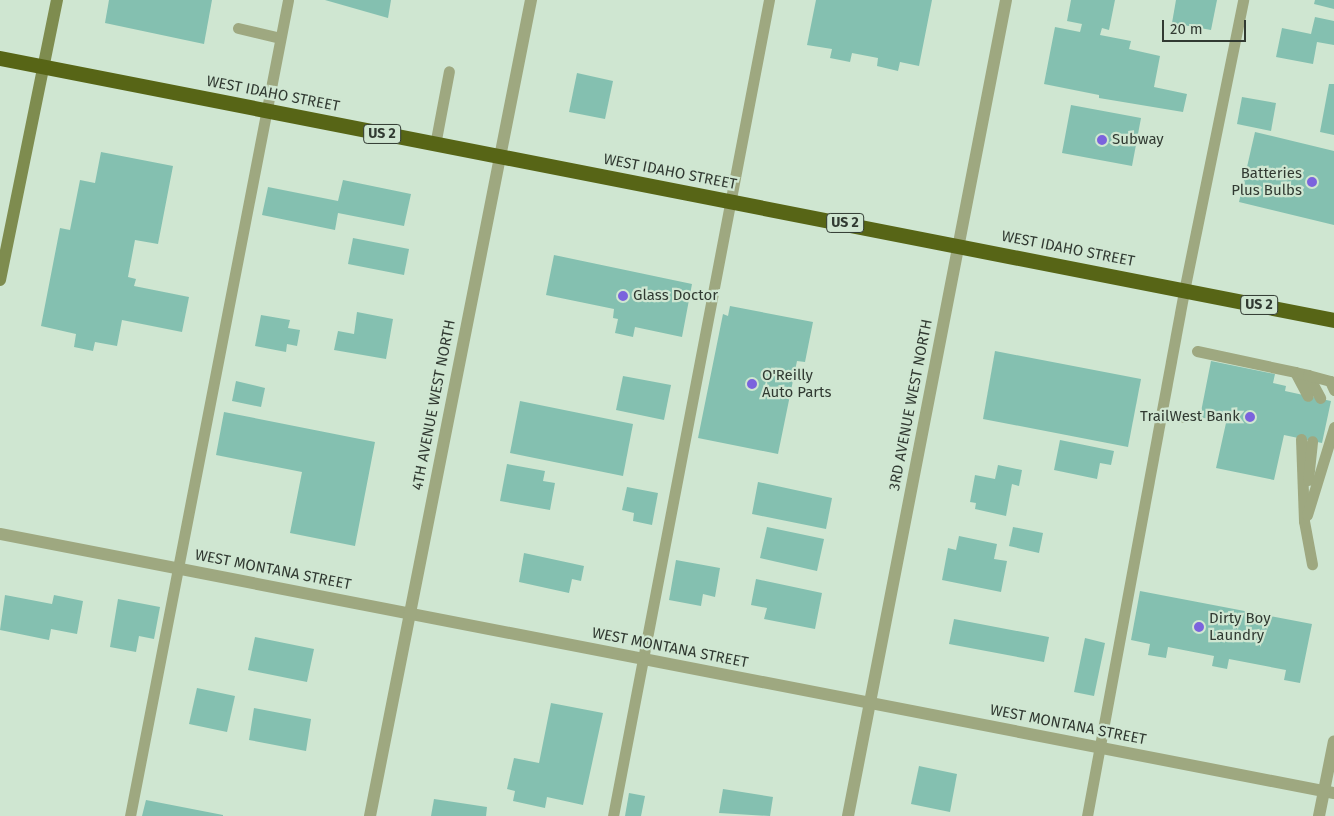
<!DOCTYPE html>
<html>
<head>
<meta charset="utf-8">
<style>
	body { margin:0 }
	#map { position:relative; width:1334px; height:816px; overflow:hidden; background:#cfe6d1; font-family:"Fira Sans",sans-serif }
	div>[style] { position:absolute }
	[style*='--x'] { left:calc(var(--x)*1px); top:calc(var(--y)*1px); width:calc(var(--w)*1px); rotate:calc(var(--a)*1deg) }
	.building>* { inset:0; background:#84c0b0 }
	.lane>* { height:11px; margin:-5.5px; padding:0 5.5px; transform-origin:5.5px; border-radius:5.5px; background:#9ea880 }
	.street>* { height:12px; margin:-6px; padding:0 6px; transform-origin:6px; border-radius:6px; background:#9ea880 }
	.secondary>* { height:12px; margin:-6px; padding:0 6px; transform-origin:6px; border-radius:6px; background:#7e8c4f }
	.highway>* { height:15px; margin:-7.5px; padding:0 7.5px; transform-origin:7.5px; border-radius:7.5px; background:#576516 }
	.dots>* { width:14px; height:14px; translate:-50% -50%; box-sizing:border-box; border:2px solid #cfe6d1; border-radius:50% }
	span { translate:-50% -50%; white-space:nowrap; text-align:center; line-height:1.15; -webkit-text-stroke:4.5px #cfe6d1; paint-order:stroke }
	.shield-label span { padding:1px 4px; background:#cfe6d1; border:1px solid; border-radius:4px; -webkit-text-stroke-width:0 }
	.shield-label { font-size:14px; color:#313a32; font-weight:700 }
	.street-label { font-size:15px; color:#313a32 }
	.poi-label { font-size:15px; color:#313a32 }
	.left { translate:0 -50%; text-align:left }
	.right { translate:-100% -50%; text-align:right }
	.scale { position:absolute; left:1162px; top:20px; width:84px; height:22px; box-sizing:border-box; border:2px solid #313a32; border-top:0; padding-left:6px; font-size:15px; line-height:18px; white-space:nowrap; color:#313a32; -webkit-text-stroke:4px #cfe6d1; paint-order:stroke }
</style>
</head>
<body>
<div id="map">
	<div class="building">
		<div style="clip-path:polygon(109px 0,212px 0,204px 44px,105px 23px)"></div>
		<div style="clip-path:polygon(325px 0,391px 0,388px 18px)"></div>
		<div style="clip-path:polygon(816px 0,932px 0,919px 66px,900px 62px,898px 71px,877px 66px,878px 58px,852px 53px,850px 62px,830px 58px,832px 49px,807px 45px)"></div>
		<div style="clip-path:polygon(1071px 0,1115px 0,1109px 30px,1102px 28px,1100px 35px,1131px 41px,1129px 49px,1160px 56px,1154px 87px,1187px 94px,1183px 112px,1099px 98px,1099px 95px,1044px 84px,1055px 27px,1080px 32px,1082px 24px,1067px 21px)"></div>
		<div style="clip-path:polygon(1176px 0,1217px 0,1211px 30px,1172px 23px)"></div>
		<div style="clip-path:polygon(1315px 0,1334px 0,1334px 9px,1314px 4px)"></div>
		<div style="clip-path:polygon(1315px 17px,1334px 21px,1334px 45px,1317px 42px,1313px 64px,1276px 57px,1282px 28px,1311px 34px)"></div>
		<div style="clip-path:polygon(577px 73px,613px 81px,605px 119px,569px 112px)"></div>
		<div style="clip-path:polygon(1329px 84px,1334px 84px,1334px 135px,1320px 132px)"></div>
		<div style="clip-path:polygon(1242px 97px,1276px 103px,1271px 131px,1237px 124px)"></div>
		<div style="clip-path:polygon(1071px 105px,1141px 118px,1132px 166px,1062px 153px)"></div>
		<div style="clip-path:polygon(1255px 132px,1334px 151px,1334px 225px,1239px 202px)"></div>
		<div style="clip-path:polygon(101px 152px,173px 166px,158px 244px,135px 240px,128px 277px,136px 279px,134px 286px,189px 297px,182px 332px,122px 320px,117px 346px,95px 342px,93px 351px,74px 347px,76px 334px,41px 326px,60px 228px,70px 230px,80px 180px,95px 183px)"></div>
		<div style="clip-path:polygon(343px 180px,411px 194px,404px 226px,338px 213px,335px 230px,262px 215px,268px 187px,338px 201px)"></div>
		<div style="clip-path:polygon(353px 238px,409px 249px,404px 275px,348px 264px)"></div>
		<div style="clip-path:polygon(554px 255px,692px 284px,682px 337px,635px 327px,633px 337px,615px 333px,618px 319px,613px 318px,614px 309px,546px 295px)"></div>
		<div style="clip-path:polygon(730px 306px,813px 322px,805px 362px,797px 361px,778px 454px,698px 438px,723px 314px,728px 316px)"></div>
		<div style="clip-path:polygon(357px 312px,393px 319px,386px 359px,334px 350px,338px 331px,354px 334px)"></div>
		<div style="clip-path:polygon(261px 315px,290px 320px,288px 328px,300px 330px,297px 346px,287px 344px,286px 352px,255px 346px)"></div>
		<div style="clip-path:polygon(995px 351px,1141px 379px,1128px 447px,983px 419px)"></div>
		<div style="clip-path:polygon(1211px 361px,1275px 374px,1273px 383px,1286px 386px,1285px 391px,1331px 401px,1322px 443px,1284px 435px,1274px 480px,1216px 468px,1226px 423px,1200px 417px)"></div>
		<div style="clip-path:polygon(623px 376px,671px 385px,664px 420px,616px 410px)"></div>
		<div style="clip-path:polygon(236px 381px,265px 388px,261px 407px,232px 401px)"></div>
		<div style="clip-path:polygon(520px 401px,633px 424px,623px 476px,510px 453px)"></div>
		<div style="clip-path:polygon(224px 412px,375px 442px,355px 546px,290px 533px,302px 472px,216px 455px)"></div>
		<div style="clip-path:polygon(1060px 440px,1114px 451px,1111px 465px,1100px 463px,1097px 479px,1054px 470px)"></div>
		<div style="clip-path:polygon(507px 464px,545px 471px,543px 481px,555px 483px,550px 510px,500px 501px)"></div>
		<div style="clip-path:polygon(998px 465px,1022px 470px,1019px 486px,1012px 484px,1006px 516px,975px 509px,976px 503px,970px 502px,975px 475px,995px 479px)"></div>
		<div style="clip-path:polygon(758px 482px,832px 498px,826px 529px,752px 514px)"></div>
		<div style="clip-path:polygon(627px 487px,658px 493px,652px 525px,633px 521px,634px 513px,622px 510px)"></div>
		<div style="clip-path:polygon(767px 527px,824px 539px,817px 571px,760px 558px)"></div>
		<div style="clip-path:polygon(1013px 527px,1043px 533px,1039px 553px,1009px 546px)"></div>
		<div style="clip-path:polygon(959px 536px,997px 544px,994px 559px,1007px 561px,1001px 592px,942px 580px,948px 548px,956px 550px)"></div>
		<div style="clip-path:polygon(524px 553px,584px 566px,581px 581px,572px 579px,569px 593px,519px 582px)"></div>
		<div style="clip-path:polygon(676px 560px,720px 568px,715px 597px,703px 594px,701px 606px,669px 600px)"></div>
		<div style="clip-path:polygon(756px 579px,822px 593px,815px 629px,764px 619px,767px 608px,751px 605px)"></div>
		<div style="clip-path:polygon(1140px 591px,1312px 624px,1300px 683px,1284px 680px,1286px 670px,1229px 659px,1227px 669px,1212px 666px,1214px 656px,1168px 647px,1166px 658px,1148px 655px,1150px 644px,1131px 640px)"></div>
		<div style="clip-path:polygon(5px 595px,52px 604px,54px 595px,83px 601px,77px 634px,51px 629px,49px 640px,0 630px)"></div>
		<div style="clip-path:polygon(118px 599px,160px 607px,154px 639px,139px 636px,136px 652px,110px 647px)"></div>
		<div style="clip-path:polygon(954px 619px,1049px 637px,1044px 662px,949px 644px)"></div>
		<div style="clip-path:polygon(255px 637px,314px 649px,307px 682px,248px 670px)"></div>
		<div style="clip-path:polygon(1085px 638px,1105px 643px,1094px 696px,1074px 692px)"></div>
		<div style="clip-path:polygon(197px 688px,235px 696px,227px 732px,189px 724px)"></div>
		<div style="clip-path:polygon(551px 703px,603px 713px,583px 805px,547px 797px,545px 808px,513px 801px,515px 791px,507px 789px,514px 758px,539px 763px)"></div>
		<div style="clip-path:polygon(254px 708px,311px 719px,306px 751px,249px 740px)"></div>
		<div style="clip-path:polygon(919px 766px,957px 774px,950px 812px,911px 804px)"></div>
		<div style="clip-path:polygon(723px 789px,773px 797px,770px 816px,719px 813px)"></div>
		<div style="clip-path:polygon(629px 793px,645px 796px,641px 816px,625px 816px)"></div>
		<div style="clip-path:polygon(434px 799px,487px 807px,486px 816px,431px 816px)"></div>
		<div style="clip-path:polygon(146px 800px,223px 815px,223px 816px,142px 816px)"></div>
	</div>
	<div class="lane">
		<div style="--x:238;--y:28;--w:43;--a:13.4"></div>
		<div style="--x:435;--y:145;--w:75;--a:-79.3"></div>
		<div style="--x:1197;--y:351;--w:100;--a:12.1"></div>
		<div style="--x:1295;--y:372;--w:27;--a:62"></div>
		<div style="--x:1295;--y:372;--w:13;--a:13"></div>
		<div style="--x:1308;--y:375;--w:26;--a:62"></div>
		<div style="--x:1308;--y:375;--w:23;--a:15"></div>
		<div style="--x:1330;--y:381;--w:10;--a:66"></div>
		<div style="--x:1162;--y:413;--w:22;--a:10"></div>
		<div style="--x:1301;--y:439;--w:82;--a:87.9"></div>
		<div style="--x:1304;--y:521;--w:44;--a:79.5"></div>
		<div style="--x:1308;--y:480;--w:39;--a:-84"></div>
		<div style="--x:1307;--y:515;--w:92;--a:-72.9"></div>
		<div style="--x:130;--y:816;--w:831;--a:-79.04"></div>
		<div style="--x:613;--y:816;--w:831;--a:-79.18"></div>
		<div style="--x:1087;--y:816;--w:534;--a:-79.53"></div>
		<div style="--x:1184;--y:291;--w:297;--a:-78.5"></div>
	</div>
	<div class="street">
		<div style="--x:0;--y:534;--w:1359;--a:10.99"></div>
		<div style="--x:370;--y:816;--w:832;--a:-78.84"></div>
		<div style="--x:848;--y:816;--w:831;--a:-79.04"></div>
		<div style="--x:1319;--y:816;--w:76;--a:-78.7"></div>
	</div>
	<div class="secondary">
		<div style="--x:0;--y:280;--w:286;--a:-78.5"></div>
	</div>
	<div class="highway">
		<div style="--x:0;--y:58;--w:1359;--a:11.11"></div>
	</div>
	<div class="dots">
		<div style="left:1102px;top:140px;background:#7b63dd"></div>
		<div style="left:1312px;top:182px;background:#7b63dd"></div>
		<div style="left:623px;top:296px;background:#7b63dd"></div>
		<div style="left:752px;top:384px;background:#7b63dd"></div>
		<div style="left:1250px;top:417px;background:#7b63dd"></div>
		<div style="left:1199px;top:627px;background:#7b63dd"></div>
	</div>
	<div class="shield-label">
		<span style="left:382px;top:134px">US 2</span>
		<span style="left:845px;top:223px">US 2</span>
		<span style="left:1259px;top:305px">US 2</span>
	</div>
	<div class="street-label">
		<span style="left:273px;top:94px;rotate:11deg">WEST IDAHO STREET</span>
		<span style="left:670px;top:172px;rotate:11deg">WEST IDAHO STREET</span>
		<span style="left:1068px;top:249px;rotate:11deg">WEST IDAHO STREET</span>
		<span style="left:434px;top:405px;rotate:-79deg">4TH AVENUE WEST NORTH</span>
		<span style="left:911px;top:405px;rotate:-79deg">3RD AVENUE WEST NORTH</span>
		<span style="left:273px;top:570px;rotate:11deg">WEST MONTANA STREET</span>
		<span style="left:670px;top:648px;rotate:11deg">WEST MONTANA STREET</span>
		<span style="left:1068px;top:725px;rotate:11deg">WEST MONTANA STREET</span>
	</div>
	<div class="poi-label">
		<span class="left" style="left:1112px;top:140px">Subway</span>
		<span class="right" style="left:1302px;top:182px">Batteries<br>Plus Bulbs</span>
		<span class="left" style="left:633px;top:296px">Glass Doctor</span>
		<span class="left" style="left:762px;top:384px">O'Reilly<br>Auto Parts</span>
		<span class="right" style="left:1240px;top:417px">TrailWest Bank</span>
		<span class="left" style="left:1209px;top:627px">Dirty Boy<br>Laundry</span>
	</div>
	<div class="scale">20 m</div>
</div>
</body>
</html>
